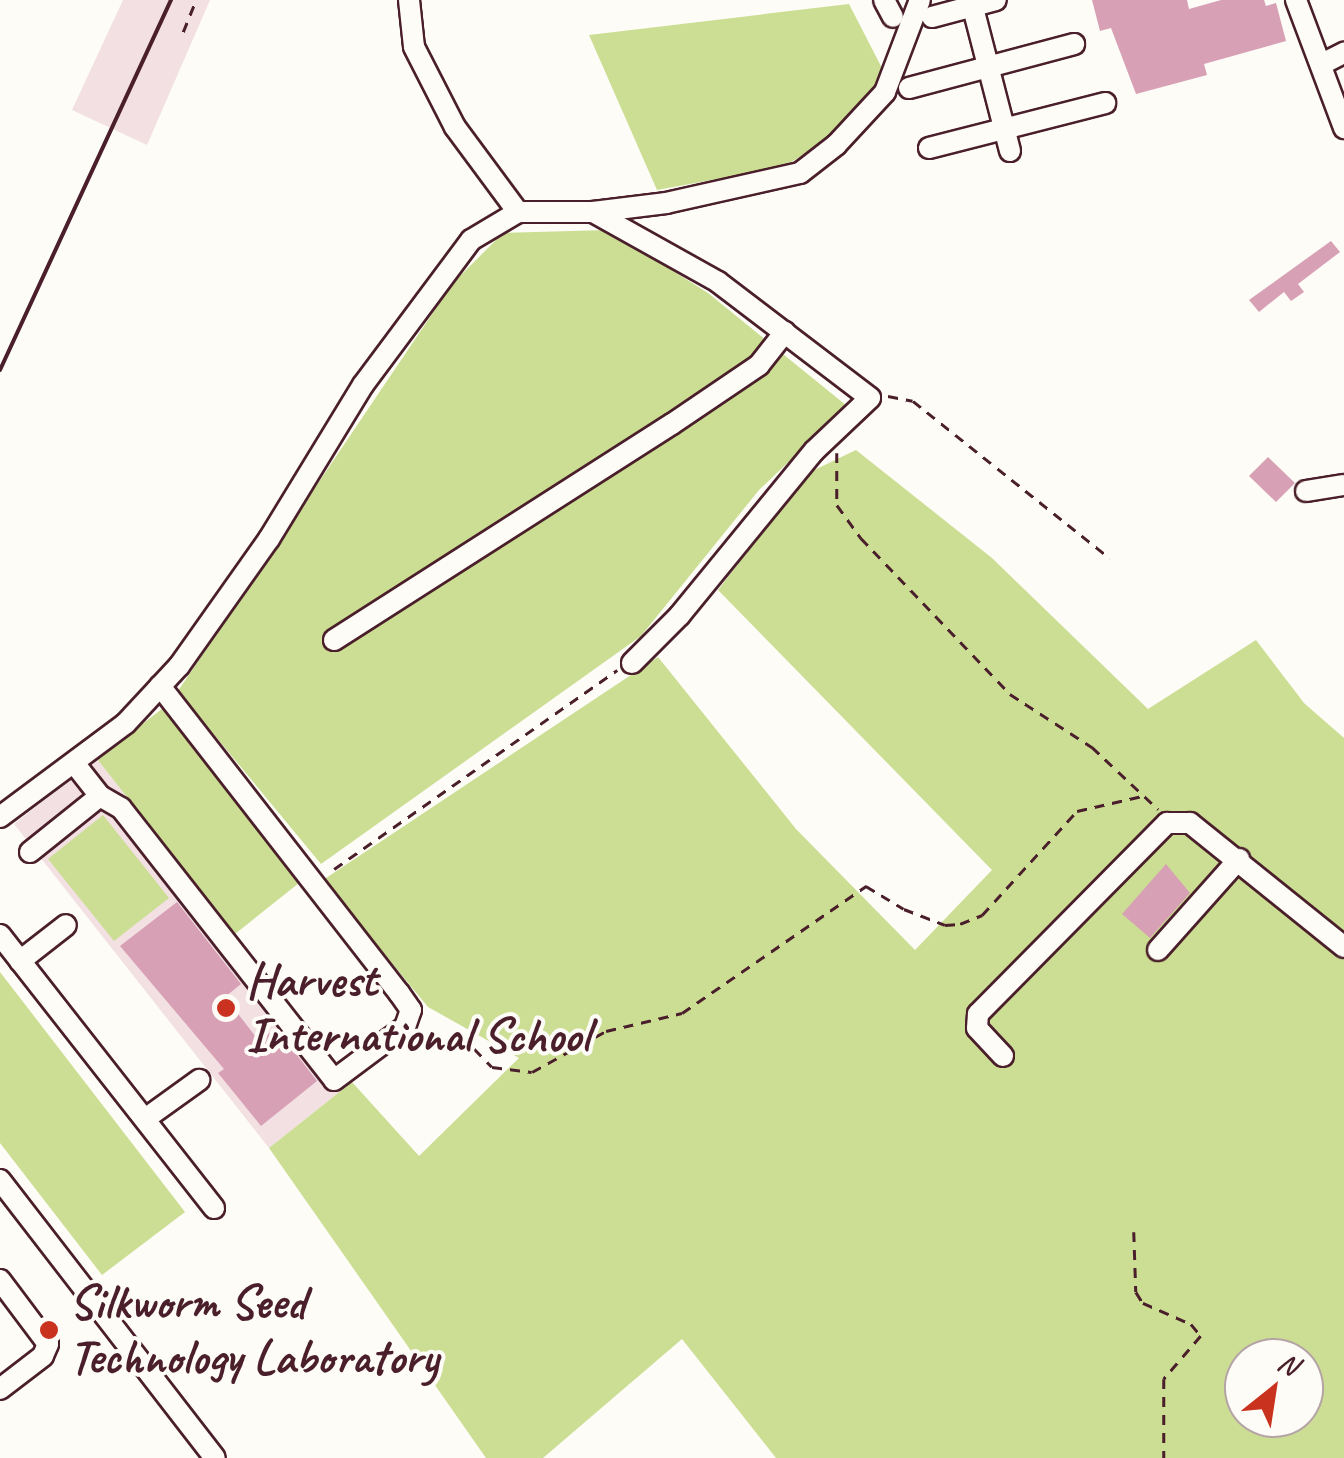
<!DOCTYPE html>
<html>
<head>
<meta charset="utf-8">
<style>
	body { margin:0 }
	#map { position:relative; width:1344px; height:1458px; overflow:hidden; background:#fdfcf7; font-family:Caveat,sans-serif }
	div>[style] { position:absolute }
	[style*='--x'] { left:calc(var(--x)*1px); top:calc(var(--y)*1px); width:calc(var(--w)*1px); rotate:calc(var(--a)*1deg) }
	.built>* { inset:0; background:#f2e0e3 }
	.green>* { inset:0; background:#ccde93 }
	.building>* { inset:0; background:#d7a0b5 }
	.path>* { height:2.5px; margin-top:-1.25px; transform-origin:0; background:repeating-linear-gradient(90deg,#4a1f2b 0 10px,transparent 0 18px) }
	.roads { filter:drop-shadow(2px 0 #4a1f2b) drop-shadow(-2px 0 #4a1f2b) drop-shadow(0 2px #4a1f2b) drop-shadow(0 -2px #4a1f2b) }
	.minor>* { height:20px; margin:-10px; padding:0 10px; transform-origin:10px; border-radius:10px; background:#fdfcf7 }
	.rail>* { height:4px; margin:-2px; padding:0 2px; transform-origin:2px; border-radius:2px; background:#4a1f2b }
	.dots>* { width:28px; height:28px; translate:-50% -50%; box-sizing:border-box; border:5px solid #fdfcf7; border-radius:50% }
	span { translate:-50% -50%; white-space:nowrap; text-align:center; line-height:1.15; -webkit-text-stroke:8px #fdfcf7; paint-order:stroke }
	.poi-label { font-size:48px; color:#4a1f2b; font-weight:700 }
	.left { translate:0 -50%; text-align:left }
	.north { position:absolute; left:1224px; top:1338px; width:100px; height:100px; box-sizing:border-box; background:#fdfcf7; border:2px solid #b5a4a5; border-radius:50%; rotate:30deg; font-size:28px; font-weight:700; line-height:40px; text-align:center; color:#4a1f2b }
	.north::after { content:''; display:block; margin:auto; width:35px; height:45px; background:#c8321e; clip-path:polygon(50% 0,100% 100%,50% 72%,0 100%) }
</style>
</head>
<body>
<div id="map">
	<div class="built">
		<div style="clip-path:polygon(123px 0,210px 0,147px 145px,72px 110px)"></div>
		<div style="clip-path:polygon(97px 759px,352px 1082px,269px 1148px,14px 824px)"></div>
	</div>
	<div class="green">
		<div style="clip-path:polygon(849px 4px,885px 74px,826px 141px,783px 167px,657px 190px,589px 35px)"></div>
		<div style="clip-path:polygon(608px 230px,708px 293px,847px 406px,759px 490px,641px 636px,321px 864px,178px 691px,453px 283px,503px 233px)"></div>
		<div style="clip-path:polygon(evenodd,856px 450px,992px 558px,1148px 709px,1256px 640px,1304px 703px,1344px 738px,1344px 1458px,776px 1458px,682px 1339px,543px 1458px,486px 1458px,269px 1148px,352px 1082px,419px 1156px,519px 1058px,428px 1007px,323px 880px,658px 657px,796px 829px,915px 950px,992px 870px,718px 590px,806px 474px,856px 450px,1244px 1358px,1304px 1358px,1304px 1418px,1244px 1418px,1244px 1358px)"></div>
		<div style="clip-path:polygon(167px 705px,304px 879px,235px 934px,97px 759px)"></div>
		<div style="clip-path:polygon(103px 815px,169px 898px,114px 941px,48px 859px)"></div>
		<div style="clip-path:polygon(0 972px,185px 1212px,102px 1275px,0 1143px)"></div>
	</div>
	<div class="building">
		<div style="clip-path:polygon(1092px 0,1187px 0,1189px 9px,1221px 0,1264px 0,1266px 6px,1276px 3px,1286px 41px,1204px 64px,1207px 75px,1136px 94px,1111px 28px,1100px 31px)"></div>
		<div style="clip-path:polygon(1331px 241px,1340px 252px,1298px 284px,1304px 292px,1291px 301px,1284px 292px,1259px 312px,1249px 300px)"></div>
		<div style="clip-path:polygon(1268px 457px,1295px 483px,1276px 502px,1249px 476px)"></div>
		<div style="clip-path:polygon(1166px 864px,1190px 893px,1150px 938px,1122px 914px)"></div>
		<div style="clip-path:polygon(177px 902px,241px 984px,225px 997px,259px 1041px,276px 1028px,317px 1081px,261px 1126px,218px 1073px,224px 1069px,120px 946px)"></div>
	</div>
	<div class="path">
		<div style="--x:183;--y:32;--w:35;--a:-68"></div>
		<div style="--x:888;--y:396;--w:25;--a:11"></div>
		<div style="--x:913;--y:401;--w:252;--a:38.6"></div>
		<div style="--x:837;--y:453;--w:52;--a:90"></div>
		<div style="--x:837;--y:505;--w:41;--a:54"></div>
		<div style="--x:861;--y:538;--w:216;--a:46.3"></div>
		<div style="--x:1010;--y:694;--w:98;--a:32.9"></div>
		<div style="--x:1092;--y:747;--w:91;--a:43.2"></div>
		<div style="--x:334;--y:869;--w:346;--a:-35.1"></div>
		<div style="--x:462;--y:1036;--w:43;--a:45.9"></div>
		<div style="--x:492;--y:1067;--w:40;--a:7.1"></div>
		<div style="--x:532;--y:1072;--w:85;--a:-29"></div>
		<div style="--x:606;--y:1031;--w:78;--a:-13.3"></div>
		<div style="--x:682;--y:1013;--w:224;--a:-34.6"></div>
		<div style="--x:866;--y:886;--w:44;--a:31.2"></div>
		<div style="--x:904;--y:909;--w:44;--a:21.3"></div>
		<div style="--x:945;--y:925;--w:15;--a:-4"></div>
		<div style="--x:960;--y:924;--w:24;--a:-22"></div>
		<div style="--x:982;--y:915;--w:141;--a:-47.6"></div>
		<div style="--x:1077;--y:811;--w:67;--a:-13"></div>
		<div style="--x:1134;--y:1232;--w:60;--a:88.1"></div>
		<div style="--x:1136;--y:1292;--w:13;--a:58"></div>
		<div style="--x:1143;--y:1303;--w:52;--a:23.6"></div>
		<div style="--x:1191;--y:1324;--w:16;--a:50"></div>
		<div style="--x:1201;--y:1336;--w:57;--a:130.7"></div>
		<div style="--x:1164;--y:1379;--w:79;--a:90"></div>
	</div>
	<div class="roads">
		<div class="minor">
			<div style="--x:409;--y:0;--w:47;--a:83.9"></div>
			<div style="--x:414;--y:47;--w:90;--a:62.9"></div>
			<div style="--x:455;--y:127;--w:106;--a:53.5"></div>
			<div style="--x:884;--y:0;--w:19;--a:62"></div>
			<div style="--x:971;--y:0;--w:156;--a:75.5"></div>
			<div style="--x:1296;--y:0;--w:137;--a:69.4"></div>
			<div style="--x:932;--y:17;--w:66;--a:-14.9"></div>
			<div style="--x:1322;--y:64;--w:25;--a:-27"></div>
			<div style="--x:909;--y:88;--w:171;--a:-14.9"></div>
			<div style="--x:929;--y:148;--w:182;--a:-14.3"></div>
			<div style="--x:593;--y:212;--w:143;--a:29.2"></div>
			<div style="--x:718;--y:282;--w:191;--a:37.3"></div>
			<div style="--x:870;--y:398;--w:77;--a:136.6"></div>
			<div style="--x:814;--y:451;--w:212;--a:129.3"></div>
			<div style="--x:680;--y:615;--w:68;--a:135"></div>
			<div style="--x:1306;--y:491;--w:38;--a:-9"></div>
			<div style="--x:334;--y:640;--w:401;--a:-32.6"></div>
			<div style="--x:672;--y:424;--w:105;--a:-34.1"></div>
			<div style="--x:759;--y:365;--w:42;--a:-51.8"></div>
			<div style="--x:74;--y:763;--w:42;--a:51.8"></div>
			<div style="--x:100;--y:796;--w:24;--a:30"></div>
			<div style="--x:121;--y:808;--w:345;--a:51.9"></div>
			<div style="--x:334;--y:1080;--w:89;--a:-36.7"></div>
			<div style="--x:405;--y:1027;--w:18;--a:-71"></div>
			<div style="--x:411;--y:1010;--w:21;--a:-125"></div>
			<div style="--x:399;--y:993;--w:389;--a:-127.9"></div>
			<div style="--x:0;--y:817;--w:157;--a:-36.7"></div>
			<div style="--x:126;--y:723;--w:78;--a:-47.1"></div>
			<div style="--x:179;--y:666;--w:156;--a:-54.7"></div>
			<div style="--x:269;--y:539;--w:180;--a:-58.6"></div>
			<div style="--x:363;--y:385;--w:181;--a:-53.3"></div>
			<div style="--x:471;--y:240;--w:55;--a:-30.8"></div>
			<div style="--x:518;--y:212;--w:75;--a:0"></div>
			<div style="--x:593;--y:212;--w:74;--a:-7"></div>
			<div style="--x:666;--y:203;--w:137;--a:-12.6"></div>
			<div style="--x:800;--y:173;--w:46;--a:-37.9"></div>
			<div style="--x:836;--y:145;--w:72;--a:-47.2"></div>
			<div style="--x:885;--y:92;--w:98;--a:-69.2"></div>
			<div style="--x:30;--y:852;--w:90;--a:-38.7"></div>
			<div style="--x:0;--y:935;--w:347;--a:51.9"></div>
			<div style="--x:1158;--y:950;--w:122;--a:-48.3"></div>
			<div style="--x:20;--y:961;--w:58;--a:-38"></div>
			<div style="--x:1003;--y:1056;--w:38;--a:-133"></div>
			<div style="--x:977;--y:1028;--w:14;--a:-86"></div>
			<div style="--x:978;--y:1014;--w:269;--a:-45.3"></div>
			<div style="--x:1167;--y:823;--w:23;--a:0"></div>
			<div style="--x:1190;--y:823;--w:198;--a:38.8"></div>
			<div style="--x:145;--y:1119;--w:67;--a:-35.8"></div>
			<div style="--x:0;--y:1180;--w:351;--a:52.3"></div>
			<div style="--x:0;--y:1280;--w:80;--a:53.1"></div>
			<div style="--x:48;--y:1344;--w:13;--a:113"></div>
			<div style="--x:43;--y:1356;--w:54;--a:142.5"></div>
		</div>
	</div>
	<div class="rail">
		<div style="--x:0;--y:370;--w:408;--a:-65.2"></div>
	</div>
	<div class="dots">
		<div style="left:226px;top:1008px;background:#c8321e"></div>
		<div style="left:49px;top:1330px;background:#c8321e"></div>
	</div>
	<div class="poi-label">
		<span class="left" style="left:246px;top:1008px">Harvest<br>International School</span>
		<span class="left" style="left:69px;top:1330px">Silkworm Seed<br>Technology Laboratory</span>
	</div>
	<div class="north">N</div>
</div>
</body>
</html>
